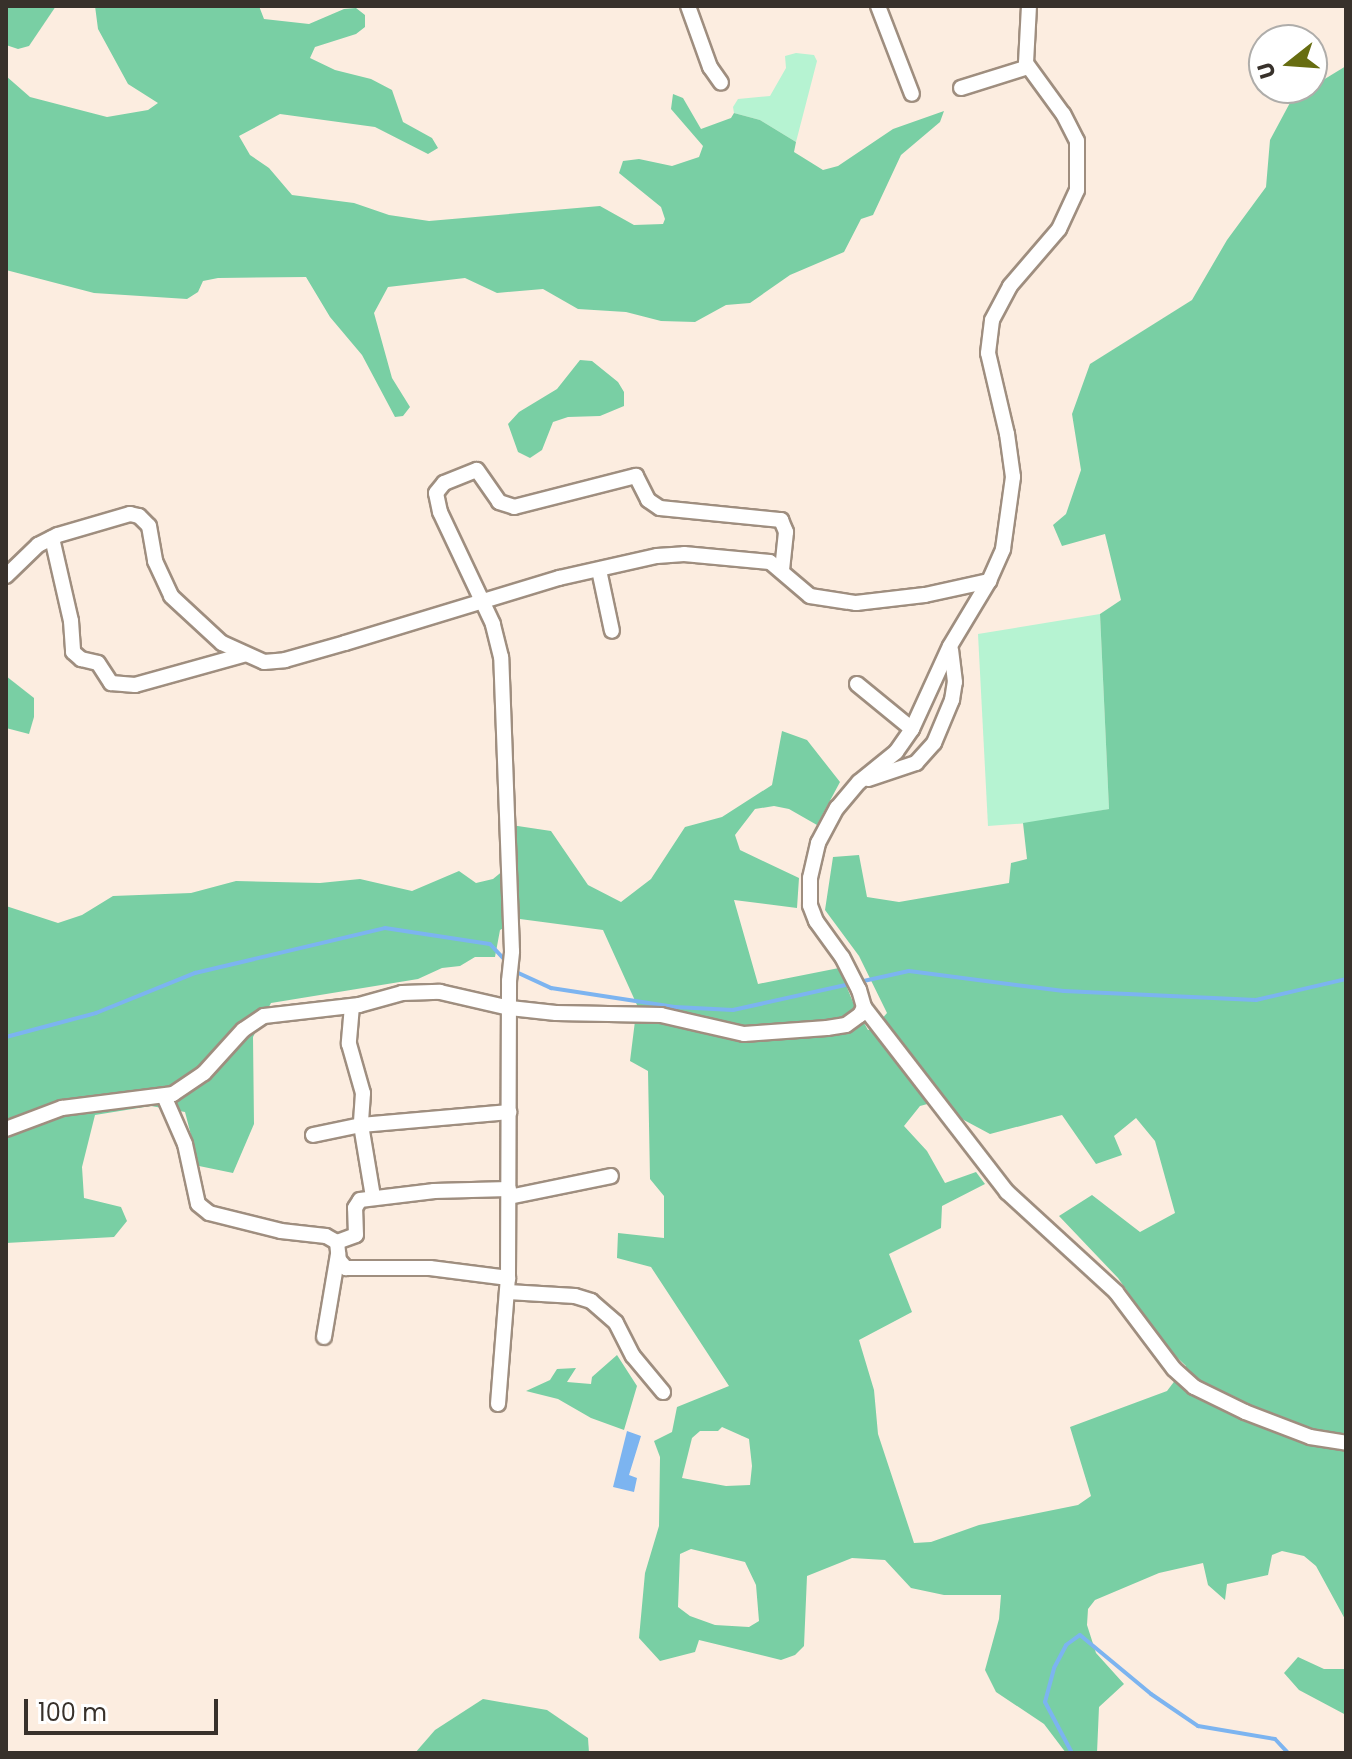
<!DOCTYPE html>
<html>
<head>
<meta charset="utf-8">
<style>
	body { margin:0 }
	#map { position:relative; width:1352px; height:1759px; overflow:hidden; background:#fcede0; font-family:Poppins,sans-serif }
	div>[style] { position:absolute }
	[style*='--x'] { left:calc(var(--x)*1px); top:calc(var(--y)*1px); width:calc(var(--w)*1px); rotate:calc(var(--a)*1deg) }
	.green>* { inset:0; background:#b6f3d2 }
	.forest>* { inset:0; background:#79cfa4 }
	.water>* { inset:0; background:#7cb4f0 }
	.stream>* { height:4px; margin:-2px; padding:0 2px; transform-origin:2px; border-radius:2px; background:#7cb4f0 }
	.roads { filter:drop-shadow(2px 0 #9f8e7f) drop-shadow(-2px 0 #9f8e7f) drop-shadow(0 2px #9f8e7f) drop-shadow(0 -2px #9f8e7f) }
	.minor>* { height:14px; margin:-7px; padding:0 7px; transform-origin:7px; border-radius:7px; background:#fff }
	span { translate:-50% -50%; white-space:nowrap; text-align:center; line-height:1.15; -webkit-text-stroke:6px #fff; paint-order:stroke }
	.frame { position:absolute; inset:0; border:8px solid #38312b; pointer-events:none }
	.north { position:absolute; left:1248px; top:24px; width:80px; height:80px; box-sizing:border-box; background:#fff; border:2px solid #afadaa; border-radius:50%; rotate:253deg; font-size:22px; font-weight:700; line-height:32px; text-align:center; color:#38312b }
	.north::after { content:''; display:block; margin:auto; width:28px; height:36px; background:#676d11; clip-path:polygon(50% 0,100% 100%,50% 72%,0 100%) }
	.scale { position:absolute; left:24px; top:1699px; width:194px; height:36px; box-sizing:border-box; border:4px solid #38312b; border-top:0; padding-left:10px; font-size:24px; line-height:28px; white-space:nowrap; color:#38312b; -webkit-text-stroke:6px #fff; paint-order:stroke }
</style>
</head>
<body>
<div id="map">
	<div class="green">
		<div style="clip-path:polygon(796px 53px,814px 55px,817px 61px,796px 142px,760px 120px,734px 113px,733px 107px,738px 99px,770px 96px,786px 68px,785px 56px)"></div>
		<div style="clip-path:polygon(1100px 614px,1109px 809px,1042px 822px,988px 826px,978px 634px)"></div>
	</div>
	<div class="forest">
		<div style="clip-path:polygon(6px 6px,56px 6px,29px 46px,18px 49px,6px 45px)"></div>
		<div style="clip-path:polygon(95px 6px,259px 6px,264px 19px,309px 24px,344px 9px,356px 8px,365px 15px,365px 27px,356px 34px,315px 47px,310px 58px,335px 70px,371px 79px,392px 90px,403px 122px,432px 138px,438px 148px,428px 154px,375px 127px,280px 114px,239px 136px,250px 155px,269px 168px,292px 195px,354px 203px,389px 215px,429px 221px,600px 206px,634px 225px,663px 224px,665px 219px,661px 207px,619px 173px,623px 161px,639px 159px,672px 166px,699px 157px,703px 146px,671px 109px,673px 94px,683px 98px,701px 129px,731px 118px,734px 113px,760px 120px,796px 142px,794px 152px,823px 170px,838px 166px,893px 129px,944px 111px,940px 122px,901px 155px,873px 215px,861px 219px,844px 252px,790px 275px,750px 303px,726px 305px,695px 322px,661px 321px,626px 312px,578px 309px,543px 289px,497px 293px,465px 278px,388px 287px,374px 313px,392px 378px,410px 407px,403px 416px,395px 417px,362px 355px,330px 317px,306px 277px,218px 278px,203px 281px,198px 292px,187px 299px,94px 293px,6px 270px,6px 76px,30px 97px,107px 117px,148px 110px,158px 103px,128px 84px,98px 29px)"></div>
		<div style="clip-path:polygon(evenodd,1346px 66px,1346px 1621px,1316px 1566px,1304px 1556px,1282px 1551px,1272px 1555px,1268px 1575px,1227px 1584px,1225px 1600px,1208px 1585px,1203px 1563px,1159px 1573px,1095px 1600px,1088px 1609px,1087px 1625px,1096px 1653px,1124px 1684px,1099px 1707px,1097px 1753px,1066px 1753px,1044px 1724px,996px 1692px,985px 1670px,999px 1619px,1001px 1595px,944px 1595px,911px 1588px,885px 1560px,852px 1558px,807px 1576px,804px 1646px,795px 1655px,781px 1660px,699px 1640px,695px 1652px,660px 1661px,639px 1638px,645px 1573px,659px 1526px,660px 1457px,654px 1441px,672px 1432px,677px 1407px,729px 1386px,651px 1267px,617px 1258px,618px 1233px,664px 1238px,664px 1196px,650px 1179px,648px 1071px,630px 1061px,637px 1005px,603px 930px,520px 919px,500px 930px,495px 957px,475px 957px,460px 966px,442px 968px,418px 979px,271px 1003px,253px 1037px,254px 1124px,233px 1173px,199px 1166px,185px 1112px,151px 1106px,95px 1115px,82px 1167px,84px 1198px,121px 1207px,127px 1221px,114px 1237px,6px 1243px,6px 906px,58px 923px,82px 915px,113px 896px,191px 893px,236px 881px,320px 883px,360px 879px,412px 891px,459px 871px,476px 883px,493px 879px,515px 861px,511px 825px,551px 831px,588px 885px,621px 902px,651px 879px,685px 827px,722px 817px,772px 785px,782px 731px,807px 740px,840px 782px,817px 825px,789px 809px,774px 806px,755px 809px,735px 835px,740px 850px,799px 878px,797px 908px,734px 900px,758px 984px,839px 968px,855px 1007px,868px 1030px,873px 1029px,887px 1013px,859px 956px,825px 910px,833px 857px,859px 855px,867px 897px,899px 902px,1009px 883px,1011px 863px,1027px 859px,1023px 823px,1109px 809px,1100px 614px,1121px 600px,1105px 534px,1062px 546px,1053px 525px,1066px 514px,1081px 470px,1072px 414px,1090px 364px,1192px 300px,1227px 240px,1266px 187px,1270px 140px,1292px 99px,1346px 66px,946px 1099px,962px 1119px,990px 1134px,1062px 1115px,1096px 1164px,1122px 1155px,1114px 1136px,1136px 1118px,1155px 1141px,1175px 1213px,1140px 1232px,1092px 1195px,1059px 1216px,1118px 1278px,1168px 1349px,1186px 1366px,1167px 1391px,1070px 1427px,1091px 1496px,1078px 1505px,979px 1525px,931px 1542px,914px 1543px,878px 1434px,874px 1390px,859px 1340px,912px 1312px,889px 1254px,941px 1228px,942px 1206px,985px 1184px,976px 1172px,945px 1183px,927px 1151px,904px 1126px,920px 1106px,946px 1099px,1346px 66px,722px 1427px,749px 1439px,752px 1466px,750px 1485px,726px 1486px,682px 1478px,692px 1438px,700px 1431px,718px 1431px,722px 1427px,1346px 66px,691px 1549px,745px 1562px,756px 1585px,759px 1621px,749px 1627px,715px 1625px,690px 1616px,678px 1607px,680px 1554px,691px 1549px)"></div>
		<div style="clip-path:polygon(580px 360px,592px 361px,618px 382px,624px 392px,624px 406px,600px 416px,568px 417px,553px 422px,542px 450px,530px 458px,518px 452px,508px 424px,519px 412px,557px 389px)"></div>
		<div style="clip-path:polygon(6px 676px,34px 698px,34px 717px,29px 734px,6px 728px)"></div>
		<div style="clip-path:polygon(617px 1355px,637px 1386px,624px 1430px,591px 1418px,558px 1399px,526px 1391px,550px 1380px,557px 1369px,576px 1368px,567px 1382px,591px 1384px,592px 1377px)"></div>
		<div style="clip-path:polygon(1298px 1657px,1324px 1669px,1346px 1669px,1346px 1715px,1299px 1690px,1284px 1673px)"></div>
		<div style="clip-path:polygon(483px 1699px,547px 1710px,588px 1738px,589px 1753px,415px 1753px,435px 1730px)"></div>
	</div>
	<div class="water">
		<div style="clip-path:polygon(627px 1431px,641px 1436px,629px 1475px,637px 1478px,634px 1492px,613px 1487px)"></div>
	</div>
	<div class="stream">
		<div style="--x:514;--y:971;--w:41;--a:24.7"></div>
		<div style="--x:551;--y:988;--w:125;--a:8.7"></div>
		<div style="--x:675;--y:1007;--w:58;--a:3"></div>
		<div style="--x:733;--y:1010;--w:180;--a:-12.5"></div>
		<div style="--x:909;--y:971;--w:156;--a:7.4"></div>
		<div style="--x:1064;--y:991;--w:192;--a:2.7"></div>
		<div style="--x:1256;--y:1000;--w:92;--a:-13.1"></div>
		<div style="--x:6;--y:1037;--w:93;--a:-14.9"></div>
		<div style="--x:96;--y:1013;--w:107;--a:-22"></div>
		<div style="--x:195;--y:973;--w:195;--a:-13.3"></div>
		<div style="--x:385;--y:928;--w:106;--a:8.7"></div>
		<div style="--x:490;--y:944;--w:23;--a:47"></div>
		<div style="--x:1072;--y:1753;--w:58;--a:-117.9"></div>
		<div style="--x:1045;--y:1702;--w:35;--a:-75"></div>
		<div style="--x:1054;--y:1668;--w:26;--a:-62"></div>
		<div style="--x:1066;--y:1645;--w:17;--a:-36"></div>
		<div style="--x:1080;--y:1635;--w:92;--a:39.7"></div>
		<div style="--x:1151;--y:1694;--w:57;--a:34.2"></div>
		<div style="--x:1198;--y:1726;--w:78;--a:9.6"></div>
		<div style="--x:1275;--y:1739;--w:19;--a:47"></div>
	</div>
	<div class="roads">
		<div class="minor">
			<div style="--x:688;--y:6;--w:65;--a:70.2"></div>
			<div style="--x:710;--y:67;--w:19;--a:55"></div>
			<div style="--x:878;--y:6;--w:94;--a:68.9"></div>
			<div style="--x:961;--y:88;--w:70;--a:-17.4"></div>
			<div style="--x:52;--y:538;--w:85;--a:77.1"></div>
			<div style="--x:71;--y:621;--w:31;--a:86"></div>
			<div style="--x:73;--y:652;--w:11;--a:41"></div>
			<div style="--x:81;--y:659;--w:17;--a:13"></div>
			<div style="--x:98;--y:663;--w:24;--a:57"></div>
			<div style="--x:111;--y:683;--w:24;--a:5"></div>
			<div style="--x:135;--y:685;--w:112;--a:-15.5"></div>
			<div style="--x:599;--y:570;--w:62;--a:78"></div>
			<div style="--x:6;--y:576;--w:45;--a:-44.1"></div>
			<div style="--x:38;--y:545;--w:22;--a:-27"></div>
			<div style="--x:58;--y:535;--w:75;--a:-16.3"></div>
			<div style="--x:130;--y:514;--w:9;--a:13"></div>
			<div style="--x:139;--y:516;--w:14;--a:45"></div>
			<div style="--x:149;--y:526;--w:36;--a:80"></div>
			<div style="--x:155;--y:561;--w:38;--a:65"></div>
			<div style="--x:171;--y:596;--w:69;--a:42.7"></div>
			<div style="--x:222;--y:643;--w:46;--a:24.3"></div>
			<div style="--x:264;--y:662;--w:21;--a:-5"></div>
			<div style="--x:285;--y:660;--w:62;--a:-15.8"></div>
			<div style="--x:345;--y:643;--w:224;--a:-16.9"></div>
			<div style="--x:559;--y:578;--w:100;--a:-12.7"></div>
			<div style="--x:657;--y:556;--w:27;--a:-4"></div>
			<div style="--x:684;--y:554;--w:86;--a:5.3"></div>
			<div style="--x:770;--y:562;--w:52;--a:40.4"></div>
			<div style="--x:810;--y:596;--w:47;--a:8.7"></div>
			<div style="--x:856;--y:603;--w:69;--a:-6.6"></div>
			<div style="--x:925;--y:595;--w:66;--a:-12.3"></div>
			<div style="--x:857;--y:684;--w:71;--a:39.3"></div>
			<div style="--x:868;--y:779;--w:51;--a:-18.4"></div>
			<div style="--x:916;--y:763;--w:27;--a:-48"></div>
			<div style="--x:934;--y:743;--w:47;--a:-67.3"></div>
			<div style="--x:952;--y:700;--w:18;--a:-81"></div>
			<div style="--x:955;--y:682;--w:32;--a:-97"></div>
			<div style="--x:352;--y:1006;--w:38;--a:95"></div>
			<div style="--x:349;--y:1044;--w:51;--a:74.1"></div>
			<div style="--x:363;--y:1093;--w:32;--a:94"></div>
			<div style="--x:361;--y:1125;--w:73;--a:80.5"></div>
			<div style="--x:864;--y:1007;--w:234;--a:52.3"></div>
			<div style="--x:1007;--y:1192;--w:148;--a:42.5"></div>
			<div style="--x:1116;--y:1292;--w:96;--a:53"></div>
			<div style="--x:1174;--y:1369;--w:27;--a:42"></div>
			<div style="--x:1194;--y:1387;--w:57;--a:26.1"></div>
			<div style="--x:1245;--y:1412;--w:70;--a:21"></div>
			<div style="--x:1310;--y:1437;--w:36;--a:9"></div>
			<div style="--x:164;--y:1096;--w:52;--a:66.4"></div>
			<div style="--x:185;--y:1144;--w:61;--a:77.8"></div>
			<div style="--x:198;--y:1204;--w:14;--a:39"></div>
			<div style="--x:209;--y:1213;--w:74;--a:14"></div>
			<div style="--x:281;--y:1231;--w:45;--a:6.3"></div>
			<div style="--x:326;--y:1236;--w:13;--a:29"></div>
			<div style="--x:337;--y:1242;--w:20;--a:-20"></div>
			<div style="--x:356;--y:1235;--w:27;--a:-92"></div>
			<div style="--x:355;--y:1208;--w:9;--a:-58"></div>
			<div style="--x:360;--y:1200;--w:75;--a:-6.9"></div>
			<div style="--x:434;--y:1191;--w:75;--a:-1.5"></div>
			<div style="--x:6;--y:1129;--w:60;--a:-20.6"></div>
			<div style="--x:62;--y:1108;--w:112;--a:-7.2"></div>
			<div style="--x:173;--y:1094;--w:37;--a:-34"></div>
			<div style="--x:204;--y:1073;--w:58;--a:-47.8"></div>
			<div style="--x:243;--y:1030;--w:25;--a:-34"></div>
			<div style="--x:264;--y:1016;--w:96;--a:-6.6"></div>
			<div style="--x:359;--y:1005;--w:45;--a:-15.6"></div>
			<div style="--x:402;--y:993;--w:38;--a:-2"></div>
			<div style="--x:440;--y:992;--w:72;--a:12.9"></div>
			<div style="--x:510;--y:1008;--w:46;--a:6.2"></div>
			<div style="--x:556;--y:1013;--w:105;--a:1.1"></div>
			<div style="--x:661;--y:1015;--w:85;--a:12.9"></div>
			<div style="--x:744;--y:1034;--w:83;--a:-4.1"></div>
			<div style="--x:827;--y:1028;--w:19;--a:-9"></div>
			<div style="--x:846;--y:1025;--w:17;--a:-36"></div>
			<div style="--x:860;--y:1015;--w:9;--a:-63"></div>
			<div style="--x:864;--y:1007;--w:18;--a:-106"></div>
			<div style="--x:859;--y:990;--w:37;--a:-117"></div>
			<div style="--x:842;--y:957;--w:44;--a:-125.8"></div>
			<div style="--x:816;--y:921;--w:17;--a:-111"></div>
			<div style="--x:810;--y:905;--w:27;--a:-90"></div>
			<div style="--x:810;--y:878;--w:36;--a:-77"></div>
			<div style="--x:818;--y:843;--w:40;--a:-62"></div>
			<div style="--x:837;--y:808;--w:34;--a:-50"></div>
			<div style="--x:859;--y:782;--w:48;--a:-39"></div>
			<div style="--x:896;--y:752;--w:28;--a:-55"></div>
			<div style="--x:912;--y:729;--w:91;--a:-65.4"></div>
			<div style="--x:950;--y:646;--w:76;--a:-59"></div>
			<div style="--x:989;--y:581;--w:35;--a:-66"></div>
			<div style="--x:1003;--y:549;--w:73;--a:-82.1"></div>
			<div style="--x:1013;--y:477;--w:43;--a:-97.9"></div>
			<div style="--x:1007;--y:434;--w:83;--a:-103.2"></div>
			<div style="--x:988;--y:353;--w:33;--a:-83"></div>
			<div style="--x:992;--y:320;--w:38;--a:-62"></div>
			<div style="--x:1010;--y:286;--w:75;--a:-49.3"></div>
			<div style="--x:1059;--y:229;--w:43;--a:-65.2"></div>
			<div style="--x:1077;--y:190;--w:49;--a:-90"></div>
			<div style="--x:1077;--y:141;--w:30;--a:-117"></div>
			<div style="--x:1063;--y:114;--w:63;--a:-126"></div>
			<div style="--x:1026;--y:63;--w:57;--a:-87"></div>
			<div style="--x:313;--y:1135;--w:49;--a:-11.8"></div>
			<div style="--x:361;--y:1125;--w:149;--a:-5"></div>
			<div style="--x:509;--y:1197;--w:104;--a:-11.6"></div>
			<div style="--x:337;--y:1242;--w:18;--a:84"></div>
			<div style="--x:339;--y:1260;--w:11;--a:49"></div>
			<div style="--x:346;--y:1268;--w:84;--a:0"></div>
			<div style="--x:430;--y:1268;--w:79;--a:7.3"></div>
			<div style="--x:508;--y:1292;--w:67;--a:3.4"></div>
			<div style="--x:575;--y:1296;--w:17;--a:17"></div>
			<div style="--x:591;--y:1301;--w:33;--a:41"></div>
			<div style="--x:616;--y:1323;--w:37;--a:63"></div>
			<div style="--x:633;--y:1356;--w:47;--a:50.2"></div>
			<div style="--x:324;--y:1337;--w:84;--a:-80.4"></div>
			<div style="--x:498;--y:1404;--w:126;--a:-85.5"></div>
			<div style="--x:508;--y:1278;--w:297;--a:-89.8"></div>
			<div style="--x:509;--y:981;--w:30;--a:-84"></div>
			<div style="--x:512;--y:951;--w:294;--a:-92.1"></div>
			<div style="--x:501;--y:657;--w:34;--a:-104"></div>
			<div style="--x:493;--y:624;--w:124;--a:-115.3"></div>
			<div style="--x:440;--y:512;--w:19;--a:-102"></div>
			<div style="--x:436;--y:493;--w:13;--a:-51"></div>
			<div style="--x:444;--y:483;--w:35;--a:-22"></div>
			<div style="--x:477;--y:470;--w:39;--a:55"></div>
			<div style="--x:499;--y:502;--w:16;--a:18"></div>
			<div style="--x:514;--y:507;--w:126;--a:-14.3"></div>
			<div style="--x:636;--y:476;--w:27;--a:63"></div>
			<div style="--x:648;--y:500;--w:14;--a:34"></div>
			<div style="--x:660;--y:508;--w:122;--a:5.7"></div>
			<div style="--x:781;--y:520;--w:13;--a:67"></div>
			<div style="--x:786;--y:532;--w:37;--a:96"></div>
		</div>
	</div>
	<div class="frame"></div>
	<div class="north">U</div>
	<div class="scale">100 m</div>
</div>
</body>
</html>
